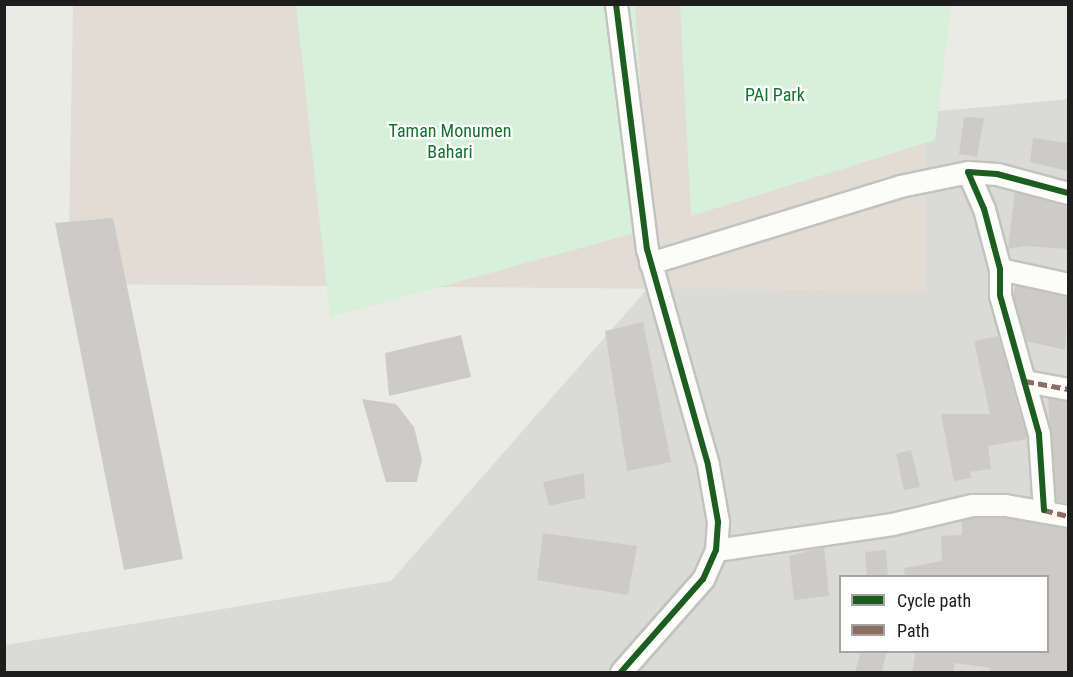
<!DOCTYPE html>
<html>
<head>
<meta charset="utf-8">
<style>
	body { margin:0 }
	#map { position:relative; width:1073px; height:677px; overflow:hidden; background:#ebebe6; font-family:"Roboto Condensed",sans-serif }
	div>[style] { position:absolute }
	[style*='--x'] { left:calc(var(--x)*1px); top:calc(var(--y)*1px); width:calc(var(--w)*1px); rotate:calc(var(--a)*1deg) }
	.residential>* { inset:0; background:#dadad7 }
	.military>* { inset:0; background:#e2dcd4 }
	.park>* { inset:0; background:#d6f0da }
	.building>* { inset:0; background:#cccbc7 }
	.roads { filter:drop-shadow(2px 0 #c2c2c0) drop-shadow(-2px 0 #c2c2c0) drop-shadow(0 2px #c2c2c0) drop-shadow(0 -2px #c2c2c0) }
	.minor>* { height:21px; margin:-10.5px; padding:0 10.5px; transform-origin:10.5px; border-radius:10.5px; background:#fcfcfb }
	.quiet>* { height:4.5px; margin-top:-2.25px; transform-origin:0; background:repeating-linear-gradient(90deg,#8d6e63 0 9px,transparent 0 13.5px) }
	.cycleway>* { height:6px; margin:-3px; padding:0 3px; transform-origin:3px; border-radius:3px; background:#1b5e20 }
	span { translate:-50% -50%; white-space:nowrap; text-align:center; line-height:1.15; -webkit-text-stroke:4.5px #fff; paint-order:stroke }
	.park-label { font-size:18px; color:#15712e }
	.frame { position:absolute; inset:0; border:6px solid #1d1d1d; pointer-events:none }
	.legend { position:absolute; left:839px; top:575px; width:210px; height:78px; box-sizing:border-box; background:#fff; border:2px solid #a5a5a5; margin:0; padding:8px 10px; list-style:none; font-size:18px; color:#1d1d1d }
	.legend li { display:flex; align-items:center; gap:12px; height:30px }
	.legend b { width:30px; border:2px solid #a5a5a5 }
</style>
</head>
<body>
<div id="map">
	<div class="residential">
		<div style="clip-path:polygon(evenodd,1068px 99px,1068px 672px,5px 672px,5px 645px,391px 581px,791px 125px,1068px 99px,840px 576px,1048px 576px,1048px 652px,840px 652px,840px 576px)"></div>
	</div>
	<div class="military">
		<div style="clip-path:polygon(73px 5px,927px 5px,925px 291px,68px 284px)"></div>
	</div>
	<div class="park">
		<div style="clip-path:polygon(296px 5px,635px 5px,650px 229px,330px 317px)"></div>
		<div style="clip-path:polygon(680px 5px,951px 5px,935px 140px,691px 216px)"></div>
	</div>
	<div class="building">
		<div style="clip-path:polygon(964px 117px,984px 118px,977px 157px,959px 154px)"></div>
		<div style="clip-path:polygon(1033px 138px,1068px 143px,1068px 171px,1030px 162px)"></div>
		<div style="clip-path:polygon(1015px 192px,1068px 207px,1068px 249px,1025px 246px,1008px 249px)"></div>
		<div style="clip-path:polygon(113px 218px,183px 559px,124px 570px,55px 223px)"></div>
		<div style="clip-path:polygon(1015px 285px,1068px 296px,1065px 350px,1026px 341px,1013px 295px)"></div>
		<div style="clip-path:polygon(643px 322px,671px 462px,627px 471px,605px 331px)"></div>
		<div style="clip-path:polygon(461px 335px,471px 377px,389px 396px,385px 353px)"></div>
		<div style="clip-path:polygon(998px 336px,1027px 439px,988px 446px,991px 469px,970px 472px,971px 478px,954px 481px,941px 414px,990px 414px,974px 341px)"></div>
		<div style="clip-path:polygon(1048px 398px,1068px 401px,1068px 503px,1056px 501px)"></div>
		<div style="clip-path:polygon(362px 399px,396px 404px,414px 427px,422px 459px,417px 482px,386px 482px)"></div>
		<div style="clip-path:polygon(911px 450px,920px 487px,904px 490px,896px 454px)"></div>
		<div style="clip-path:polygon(584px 473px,585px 498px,549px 506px,543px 482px)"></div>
		<div style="clip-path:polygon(974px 518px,1004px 518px,1068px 528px,1068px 672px,990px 672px,991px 668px,955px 663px,953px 672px,912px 672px,916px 651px,1047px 651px,1047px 576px,905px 576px,904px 568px,942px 561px,941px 536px,962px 535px,962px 520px)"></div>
		<div style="clip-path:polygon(543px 533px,637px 546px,628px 595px,537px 580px)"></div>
		<div style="clip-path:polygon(824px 547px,829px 596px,794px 600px,789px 556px)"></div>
		<div style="clip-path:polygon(886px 550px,888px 576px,867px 576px,865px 552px)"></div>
		<div style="clip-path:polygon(861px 651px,887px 651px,882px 672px,855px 672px)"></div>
	</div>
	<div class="roads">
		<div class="minor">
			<div style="--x:616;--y:4;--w:247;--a:82.8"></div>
			<div style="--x:647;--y:249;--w:224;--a:74.2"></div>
			<div style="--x:708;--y:465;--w:58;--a:80"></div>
			<div style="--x:718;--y:522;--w:28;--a:94"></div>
			<div style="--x:716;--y:550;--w:32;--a:114"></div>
			<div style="--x:703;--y:579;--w:124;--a:131.4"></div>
			<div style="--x:650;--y:263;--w:262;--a:-17.1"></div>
			<div style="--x:900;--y:186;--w:69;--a:-11.6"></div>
			<div style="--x:1000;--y:269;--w:70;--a:12.4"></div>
			<div style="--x:1025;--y:381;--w:44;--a:10.5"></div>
			<div style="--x:1044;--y:510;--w:76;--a:-93.8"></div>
			<div style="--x:1039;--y:434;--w:144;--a:-105.7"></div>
			<div style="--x:1000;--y:295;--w:26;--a:-90"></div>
			<div style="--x:1000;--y:269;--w:62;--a:-104.9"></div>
			<div style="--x:984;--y:209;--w:40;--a:-113.4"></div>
			<div style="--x:968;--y:172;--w:29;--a:4"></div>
			<div style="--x:997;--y:174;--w:73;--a:15"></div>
			<div style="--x:716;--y:550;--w:178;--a:-8.4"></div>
			<div style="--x:892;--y:524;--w:82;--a:-13.4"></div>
			<div style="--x:972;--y:505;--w:33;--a:0"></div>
			<div style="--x:1005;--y:505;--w:64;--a:9.9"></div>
		</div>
	</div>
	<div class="quiet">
		<div style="--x:1025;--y:381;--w:44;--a:10.5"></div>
		<div style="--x:1044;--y:510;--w:25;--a:14"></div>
	</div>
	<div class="cycleway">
		<div style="--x:616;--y:4;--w:247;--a:82.8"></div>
		<div style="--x:647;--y:249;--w:224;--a:74.2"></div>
		<div style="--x:708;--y:465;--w:58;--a:80"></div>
		<div style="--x:718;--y:522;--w:28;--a:94"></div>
		<div style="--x:716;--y:550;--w:32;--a:114"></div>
		<div style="--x:703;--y:579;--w:124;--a:131.4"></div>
		<div style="--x:1044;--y:510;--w:76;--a:-93.8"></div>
		<div style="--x:1039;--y:434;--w:144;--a:-105.7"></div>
		<div style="--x:1000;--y:295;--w:26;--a:-90"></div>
		<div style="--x:1000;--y:269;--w:62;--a:-104.9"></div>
		<div style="--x:984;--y:209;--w:40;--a:-113.4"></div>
		<div style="--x:968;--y:172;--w:29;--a:4"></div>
		<div style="--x:997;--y:174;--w:73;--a:15"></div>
	</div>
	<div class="park-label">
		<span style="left:775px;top:95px">PAI Park</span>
		<span style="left:450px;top:142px">Taman Monumen<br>Bahari</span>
	</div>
	<div class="frame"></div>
	<ul class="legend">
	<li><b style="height:8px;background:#1b5e20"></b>Cycle path</li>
	<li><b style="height:8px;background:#8d6e63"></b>Path</li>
	</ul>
</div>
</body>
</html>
